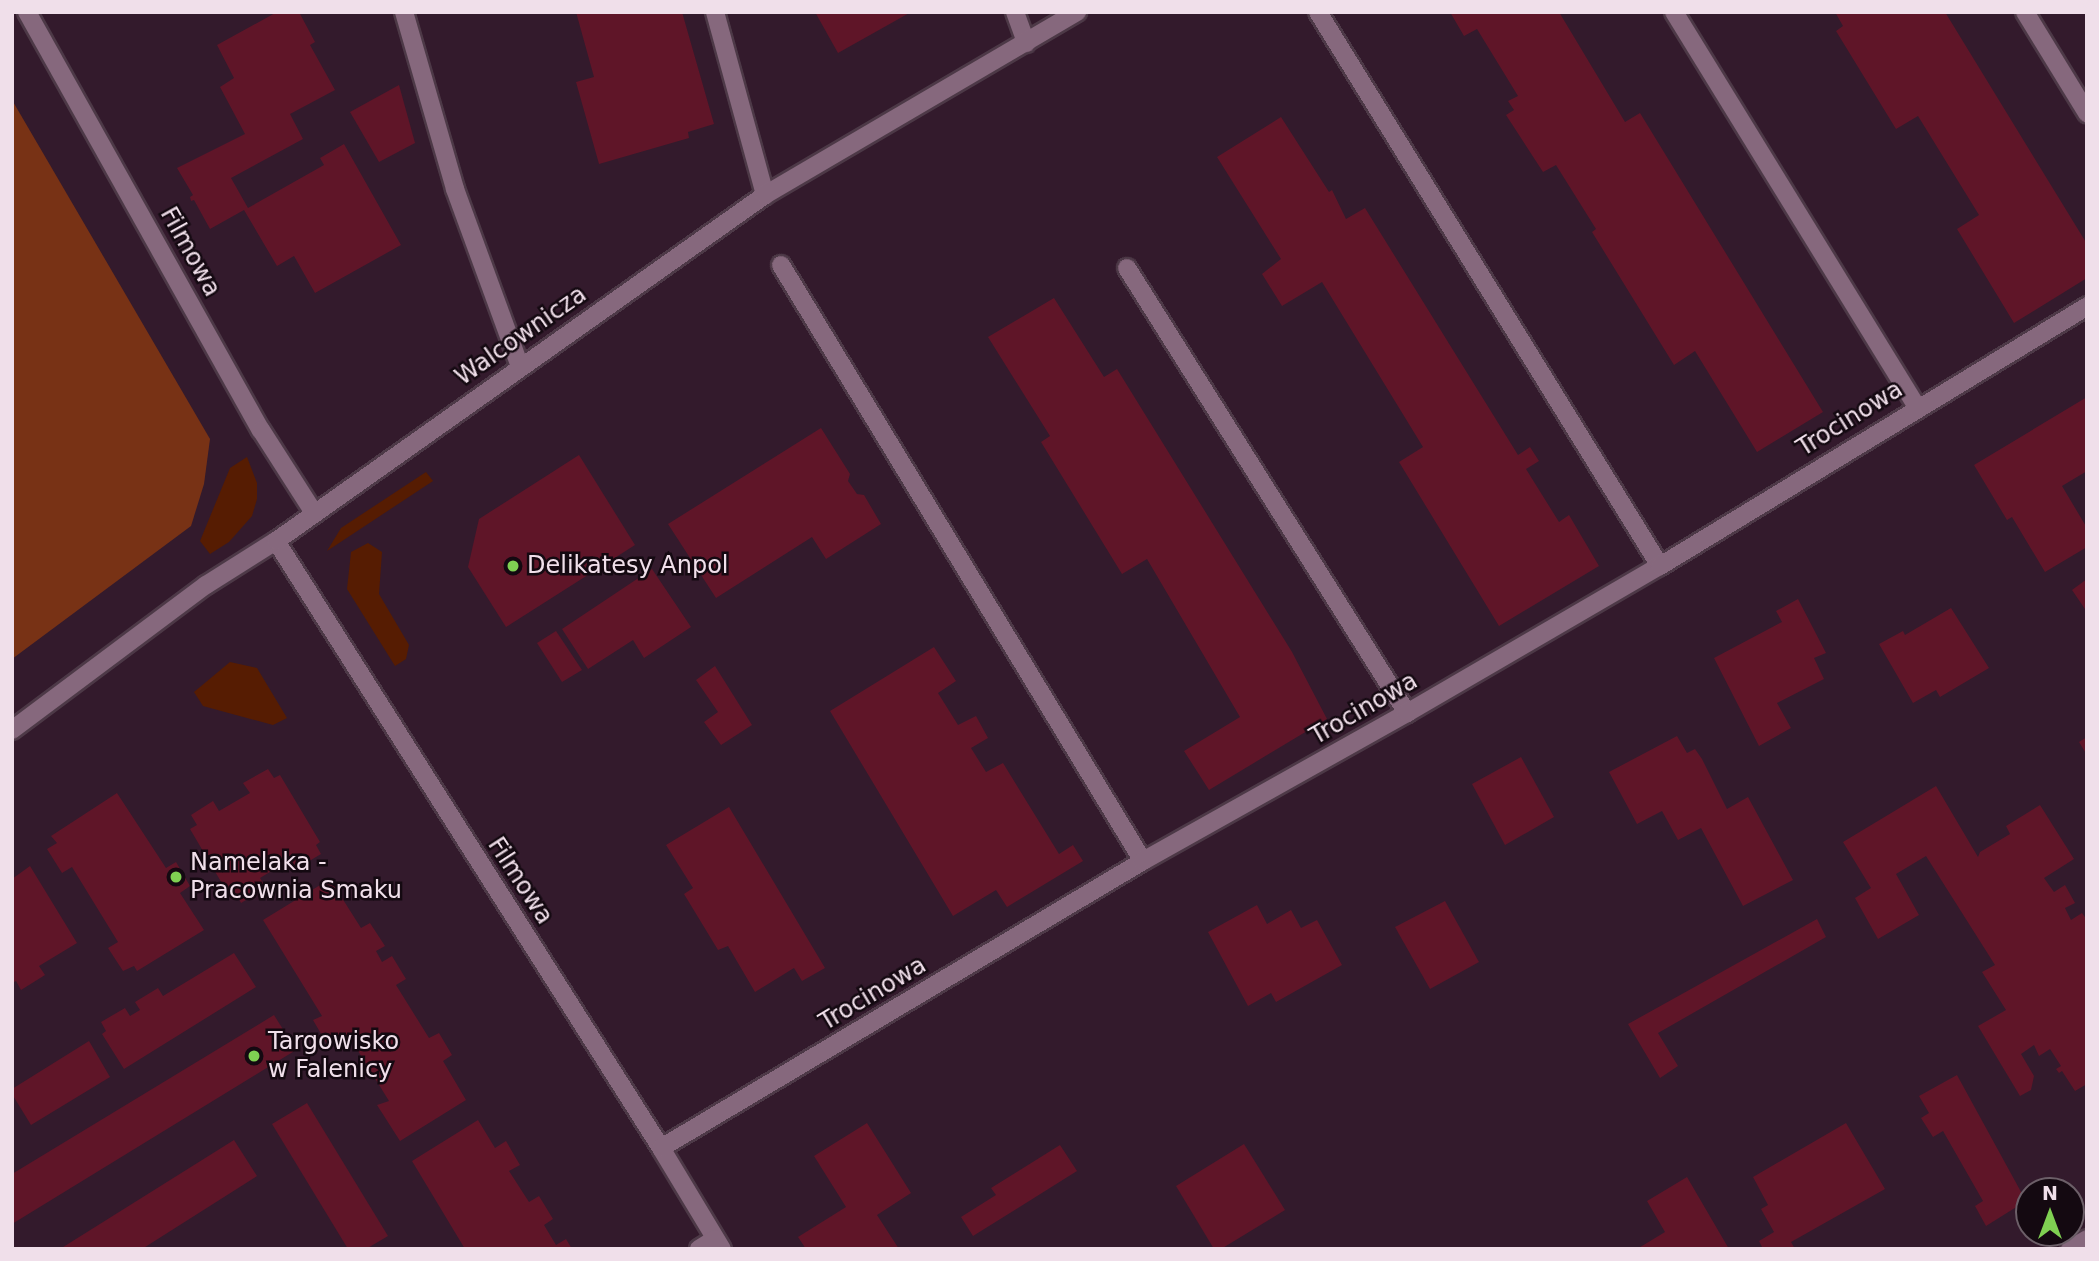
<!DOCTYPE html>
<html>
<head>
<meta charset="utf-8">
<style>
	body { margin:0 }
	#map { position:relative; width:2099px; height:1261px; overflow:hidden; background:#331a2c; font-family:"DejaVu Sans",sans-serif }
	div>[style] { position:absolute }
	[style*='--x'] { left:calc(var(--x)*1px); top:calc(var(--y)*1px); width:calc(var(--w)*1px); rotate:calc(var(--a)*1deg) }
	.green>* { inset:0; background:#561c02 }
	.forest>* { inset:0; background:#783215 }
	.building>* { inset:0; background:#5f1528 }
	.roads { filter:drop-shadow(2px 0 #4d3947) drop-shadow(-2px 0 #4d3947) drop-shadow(0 2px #4d3947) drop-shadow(0 -2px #4d3947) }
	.minor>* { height:18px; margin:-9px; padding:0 9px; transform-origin:9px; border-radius:9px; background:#86687d }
	.dots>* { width:19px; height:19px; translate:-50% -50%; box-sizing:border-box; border:4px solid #140911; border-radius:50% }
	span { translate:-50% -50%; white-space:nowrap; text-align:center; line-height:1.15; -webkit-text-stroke:5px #140911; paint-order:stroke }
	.street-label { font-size:24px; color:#f0dfea }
	.poi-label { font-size:24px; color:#f0dfea }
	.left { translate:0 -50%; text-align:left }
	.frame { position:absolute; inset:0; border:14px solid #f0dfea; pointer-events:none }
	.north { position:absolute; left:2015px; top:1177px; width:70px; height:70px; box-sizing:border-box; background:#140911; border:2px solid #6c5f68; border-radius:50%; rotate:0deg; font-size:19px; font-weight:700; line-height:28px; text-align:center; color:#f0dfea }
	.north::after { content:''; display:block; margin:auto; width:24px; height:32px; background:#7fd052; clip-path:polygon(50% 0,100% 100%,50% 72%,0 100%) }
</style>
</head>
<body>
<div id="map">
	<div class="green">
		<div style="clip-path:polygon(247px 457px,257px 483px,257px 499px,252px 516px,229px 542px,210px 554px,200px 541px,230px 468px)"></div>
		<div style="clip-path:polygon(426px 472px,433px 481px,327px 551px,341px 528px)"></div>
		<div style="clip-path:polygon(368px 543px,382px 552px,379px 594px,409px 645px,406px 659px,395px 666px,347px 589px,351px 552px)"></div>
		<div style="clip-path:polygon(230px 662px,257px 668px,287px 718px,273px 725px,203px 706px,194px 692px)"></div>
	</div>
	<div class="forest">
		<div style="clip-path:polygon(12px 100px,210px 439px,204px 484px,191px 526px,12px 659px)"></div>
	</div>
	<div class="building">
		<div style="clip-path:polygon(277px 12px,299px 12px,315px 42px,310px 45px,335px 90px,290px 114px,303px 139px,231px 178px,248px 208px,324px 165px,320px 158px,344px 144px,401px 245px,315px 293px,294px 256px,277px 266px,244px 210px,210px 229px,194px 200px,191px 201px,190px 197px,193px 195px,177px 168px,245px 134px,220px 87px,234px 78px,217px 45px)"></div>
		<div style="clip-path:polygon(576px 12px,682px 12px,714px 124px,688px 132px,689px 138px,599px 164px,576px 82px,594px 77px)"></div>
		<div style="clip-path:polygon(815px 12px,911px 12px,838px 53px)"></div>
		<div style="clip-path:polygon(1450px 12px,1559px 12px,1625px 122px,1640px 113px,1823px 412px,1757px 452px,1695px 351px,1674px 365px,1592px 232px,1596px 229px,1556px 165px,1543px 172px,1506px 115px,1514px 110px,1508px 101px,1518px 96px,1477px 29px,1464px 36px)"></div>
		<div style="clip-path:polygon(1835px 12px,1945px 12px,2087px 244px,2087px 278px,2014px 323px,1957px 229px,1979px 215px,1918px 116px,1896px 129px,1836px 31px,1843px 26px)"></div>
		<div style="clip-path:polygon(399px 85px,415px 143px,379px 162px,350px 112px)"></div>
		<div style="clip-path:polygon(1281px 117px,1329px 192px,1332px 190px,1346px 219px,1365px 208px,1518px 455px,1530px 447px,1539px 461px,1526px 469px,1559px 522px,1569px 515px,1599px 566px,1499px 626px,1399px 462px,1423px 447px,1322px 282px,1282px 306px,1262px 274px,1281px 259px,1217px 157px)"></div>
		<div style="clip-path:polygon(1054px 298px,1104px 377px,1117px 369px,1292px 652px,1327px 719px,1209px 790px,1184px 751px,1240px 717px,1147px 559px,1122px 574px,1041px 442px,1050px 436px,988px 337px)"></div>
		<div style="clip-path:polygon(2087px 397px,2087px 471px,2062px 486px,2087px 528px,2087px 547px,2045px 572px,2012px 517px,2007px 520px,1974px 465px)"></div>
		<div style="clip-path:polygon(821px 428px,850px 474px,848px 481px,857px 494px,864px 495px,881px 524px,826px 559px,812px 537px,716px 598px,668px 524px)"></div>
		<div style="clip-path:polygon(579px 455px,635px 545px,506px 627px,468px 567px,479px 519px)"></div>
		<div style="clip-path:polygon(652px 569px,691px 627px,644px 658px,633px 640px,588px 669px,562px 629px)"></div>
		<div style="clip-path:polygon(2087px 579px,2087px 612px,2072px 590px)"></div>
		<div style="clip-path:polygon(1798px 599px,1826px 653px,1814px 658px,1824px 679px,1777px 703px,1791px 728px,1759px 746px,1714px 658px,1782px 622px,1776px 611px)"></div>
		<div style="clip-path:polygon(1951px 608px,1989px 668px,1940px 697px,1936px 690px,1913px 703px,1879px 644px,1903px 631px,1905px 635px)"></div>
		<div style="clip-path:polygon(556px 631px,582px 670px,562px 682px,537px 643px)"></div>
		<div style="clip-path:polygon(934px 647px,956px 681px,938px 693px,958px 725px,976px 716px,988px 738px,971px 748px,986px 772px,1003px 763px,1059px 854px,1073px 845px,1083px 861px,1007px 907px,996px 890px,953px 916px,830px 711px)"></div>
		<div style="clip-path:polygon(715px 666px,752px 725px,721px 745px,704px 722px,718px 712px,696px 680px)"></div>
		<div style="clip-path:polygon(1677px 736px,1687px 753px,1695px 749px,1702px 759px,1727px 809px,1748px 797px,1793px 880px,1743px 906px,1701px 828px,1678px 840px,1662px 811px,1637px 824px,1609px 772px)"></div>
		<div style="clip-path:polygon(2087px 737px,2087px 755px,2079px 742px)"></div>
		<div style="clip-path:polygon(1521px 757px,1554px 817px,1505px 845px,1472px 784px)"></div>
		<div style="clip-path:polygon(268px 769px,274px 778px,280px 775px,320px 842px,316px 845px,321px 854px,296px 869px,291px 859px,260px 878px,266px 888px,241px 903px,236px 893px,230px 897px,190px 829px,197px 825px,191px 815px,213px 801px,219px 811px,250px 793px,243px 783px)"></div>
		<div style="clip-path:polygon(1936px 786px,1978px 857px,1980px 852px,2010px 834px,2006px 826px,2040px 805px,2074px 859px,2044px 878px,2054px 892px,2065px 885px,2075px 903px,2065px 908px,2071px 920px,2082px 913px,2087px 920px,2087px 1084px,2075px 1091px,2062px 1071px,2059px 1073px,2056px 1069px,2061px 1066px,2050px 1049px,2039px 1056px,2034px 1045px,2021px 1054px,2034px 1076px,2031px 1090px,2020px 1096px,1978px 1026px,2006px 1010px,1982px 972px,1995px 965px,1926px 856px,1896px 874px,1919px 915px,1878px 939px,1855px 898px,1871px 888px,1843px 842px)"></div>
		<div style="clip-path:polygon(117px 793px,166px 868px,176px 862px,190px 886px,180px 893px,204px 930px,137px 971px,134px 966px,123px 971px,108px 948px,118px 942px,72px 867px,62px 873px,47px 849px,57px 843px,51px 836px)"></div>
		<div style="clip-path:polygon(729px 807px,825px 968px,802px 981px,794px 968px,755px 992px,728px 946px,718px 950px,684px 894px,693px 888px,666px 845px)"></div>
		<div style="clip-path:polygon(30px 866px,77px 943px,39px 966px,45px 975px,21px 990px,16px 981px,12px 983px,12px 879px)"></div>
		<div style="clip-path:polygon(330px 879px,361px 928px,370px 923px,385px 946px,376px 951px,382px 962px,392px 956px,406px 979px,396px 985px,429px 1038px,439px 1033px,452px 1055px,443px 1061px,466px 1100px,400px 1141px,377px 1105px,389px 1101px,350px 1038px,341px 1048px,336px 1039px,327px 1044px,313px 1020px,322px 1016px,263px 920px)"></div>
		<div style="clip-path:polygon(1445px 901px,1479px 962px,1430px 989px,1395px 927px)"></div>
		<div style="clip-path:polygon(1257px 905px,1267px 924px,1291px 910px,1301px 928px,1317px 920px,1342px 965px,1276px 1002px,1271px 993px,1248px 1006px,1208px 932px)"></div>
		<div style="clip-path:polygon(1817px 919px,1826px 937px,1658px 1033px,1678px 1066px,1660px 1078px,1628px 1024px)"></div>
		<div style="clip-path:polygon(234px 953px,256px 987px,124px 1069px,102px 1034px,106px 1031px,101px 1022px,125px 1008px,130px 1016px,140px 1010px,135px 1002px,158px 988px,163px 996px)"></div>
		<div style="clip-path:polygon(274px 1015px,296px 1050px,12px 1224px,12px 1174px)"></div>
		<div style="clip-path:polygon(89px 1041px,110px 1077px,31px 1125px,12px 1094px,12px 1089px)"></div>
		<div style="clip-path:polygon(1957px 1075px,2026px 1201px,1986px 1226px,1975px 1206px,1983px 1201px,1943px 1131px,1933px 1137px,1921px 1118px,1929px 1113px,1919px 1096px)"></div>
		<div style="clip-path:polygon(307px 1103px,388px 1236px,366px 1249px,348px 1249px,272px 1124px)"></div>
		<div style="clip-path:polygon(478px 1120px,495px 1148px,506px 1141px,520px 1165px,509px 1171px,529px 1202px,539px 1196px,553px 1219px,544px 1225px,556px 1245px,566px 1239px,572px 1249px,465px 1249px,412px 1161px)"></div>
		<div style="clip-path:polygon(867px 1123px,911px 1193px,877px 1215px,899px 1249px,806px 1249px,798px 1237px,846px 1207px,814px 1156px)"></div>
		<div style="clip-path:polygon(1846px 1123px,1885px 1189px,1791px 1242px,1795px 1249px,1763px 1249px,1759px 1241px,1774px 1232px,1761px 1209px,1768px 1205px,1753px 1177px)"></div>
		<div style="clip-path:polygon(234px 1140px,257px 1176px,142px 1249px,60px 1249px)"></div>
		<div style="clip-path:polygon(1244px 1144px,1285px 1210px,1221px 1249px,1214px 1249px,1176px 1186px)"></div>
		<div style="clip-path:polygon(1060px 1145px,1077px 1171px,973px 1236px,961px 1217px,996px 1195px,991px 1188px)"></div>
		<div style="clip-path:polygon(1687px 1177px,1729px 1249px,1637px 1249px,1665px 1232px,1647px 1201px)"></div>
	</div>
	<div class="roads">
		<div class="minor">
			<div style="--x:27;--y:12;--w:479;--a:60.8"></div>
			<div style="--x:261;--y:430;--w:98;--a:57.4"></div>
			<div style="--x:404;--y:12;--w:184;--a:73.9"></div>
			<div style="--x:455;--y:189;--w:189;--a:69.9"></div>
			<div style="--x:715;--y:12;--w:190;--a:74.7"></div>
			<div style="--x:1015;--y:12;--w:33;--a:70"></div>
			<div style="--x:1318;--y:12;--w:651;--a:58.31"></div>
			<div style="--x:1674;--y:12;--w:464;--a:58.4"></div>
			<div style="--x:2025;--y:12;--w:119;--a:58.5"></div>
			<div style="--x:781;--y:265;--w:697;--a:58.73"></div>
			<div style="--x:1127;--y:268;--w:526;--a:57.82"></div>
			<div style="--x:276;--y:541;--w:719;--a:57.61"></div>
			<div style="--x:661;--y:1148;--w:118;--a:58.9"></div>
			<div style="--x:12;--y:730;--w:242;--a:-36.8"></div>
			<div style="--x:206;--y:585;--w:83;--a:-32.2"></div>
			<div style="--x:276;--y:541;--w:599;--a:-35.28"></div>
			<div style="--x:765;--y:195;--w:362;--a:-30.4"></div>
			<div style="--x:661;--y:1148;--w:561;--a:-30.77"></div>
			<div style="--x:1143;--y:861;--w:303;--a:-29.3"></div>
			<div style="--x:1407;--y:713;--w:293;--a:-30.2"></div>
			<div style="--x:1660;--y:566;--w:500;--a:-31.3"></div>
			<div style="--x:699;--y:1249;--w:19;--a:-32"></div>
			<div style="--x:2070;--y:1249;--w:20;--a:-30"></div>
		</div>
	</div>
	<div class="dots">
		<div style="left:513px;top:566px;background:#7fd052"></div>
		<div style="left:176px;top:877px;background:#7fd052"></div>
		<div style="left:254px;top:1056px;background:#7fd052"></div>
	</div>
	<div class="street-label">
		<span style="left:190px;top:252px;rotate:61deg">Filmowa</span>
		<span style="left:521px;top:336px;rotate:-35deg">Walcownicza</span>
		<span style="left:1850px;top:419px;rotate:-32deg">Trocinowa</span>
		<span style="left:1364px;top:709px;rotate:-30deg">Trocinowa</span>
		<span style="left:520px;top:881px;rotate:57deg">Filmowa</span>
		<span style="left:873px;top:994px;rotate:-31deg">Trocinowa</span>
	</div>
	<div class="poi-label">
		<span class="left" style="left:527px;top:566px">Delikatesy Anpol</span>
		<span class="left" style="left:190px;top:877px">Namelaka -<br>Pracownia Smaku</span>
		<span class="left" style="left:268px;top:1056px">Targowisko<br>w Falenicy</span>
	</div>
	<div class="frame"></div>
	<div class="north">N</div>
</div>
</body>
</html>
